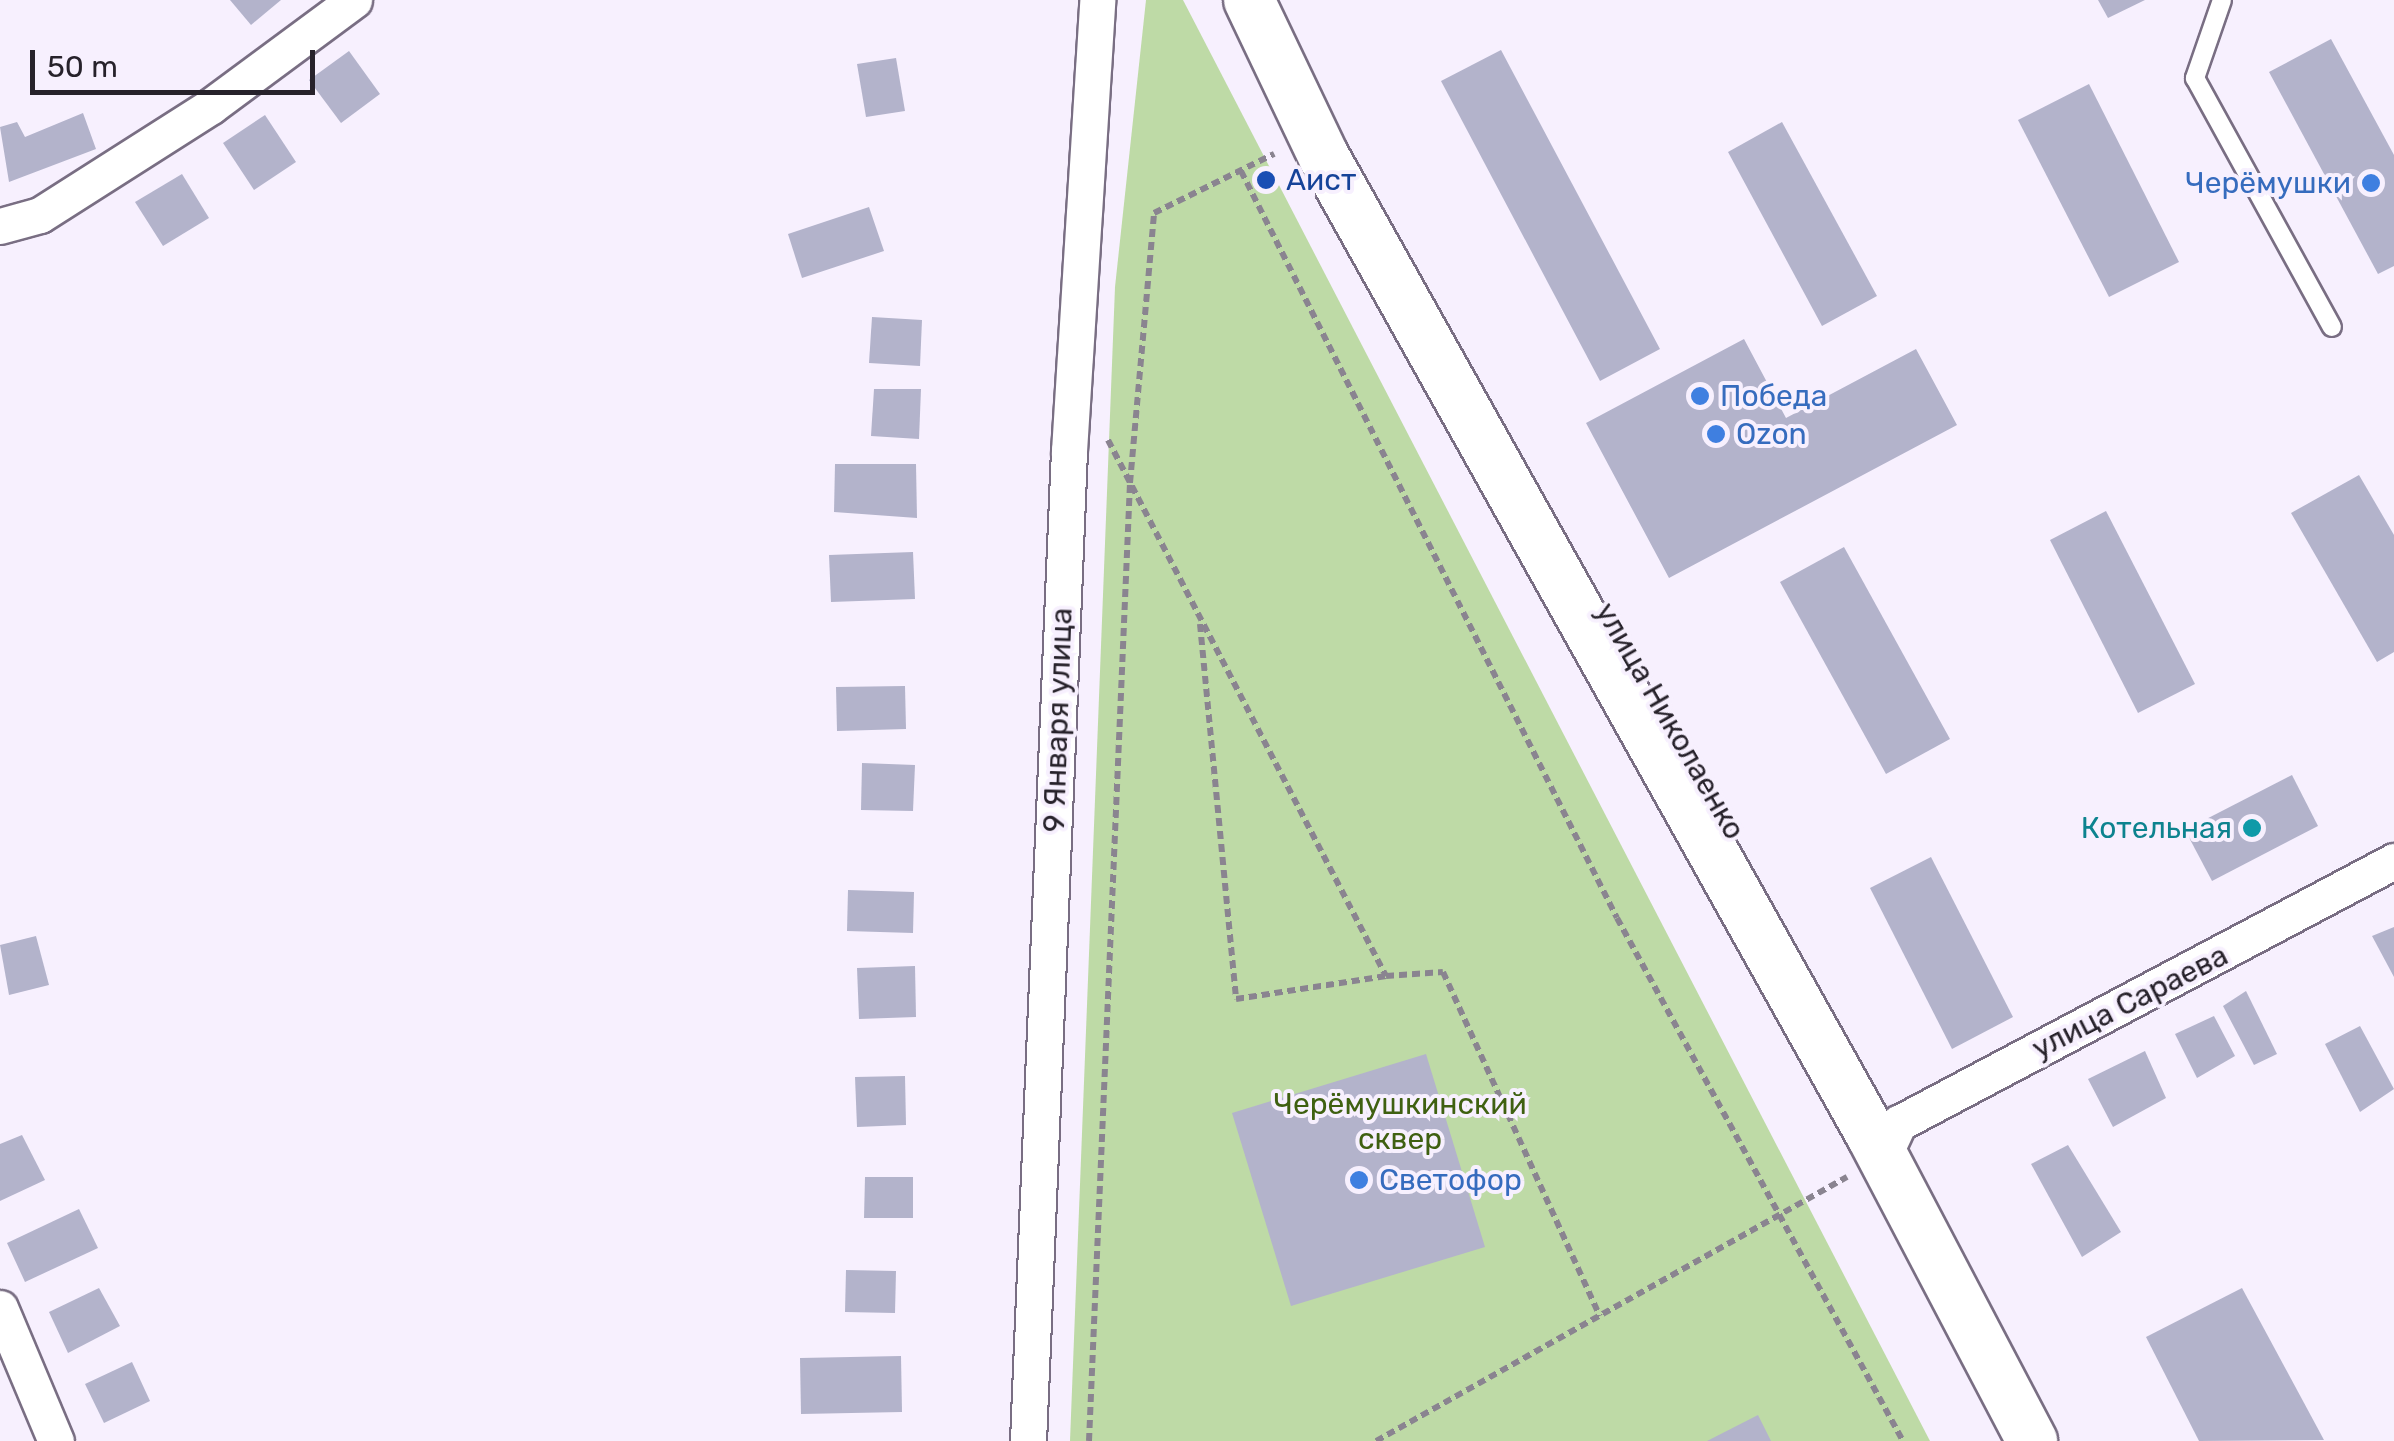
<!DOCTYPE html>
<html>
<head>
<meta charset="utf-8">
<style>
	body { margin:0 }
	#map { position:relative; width:2394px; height:1441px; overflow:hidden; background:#f7f0fe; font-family:Rubik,sans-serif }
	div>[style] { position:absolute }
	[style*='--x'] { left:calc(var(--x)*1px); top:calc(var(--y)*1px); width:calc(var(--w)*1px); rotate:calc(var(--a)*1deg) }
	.green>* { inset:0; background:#bedaa6 }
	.building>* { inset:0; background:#b3b3cb }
	.path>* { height:6px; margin-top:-3px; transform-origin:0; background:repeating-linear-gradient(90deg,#8a8490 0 8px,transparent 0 13px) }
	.roads { filter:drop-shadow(2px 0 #796e83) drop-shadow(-2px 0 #796e83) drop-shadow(0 2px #796e83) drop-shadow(0 -2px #796e83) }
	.lane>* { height:18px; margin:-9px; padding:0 9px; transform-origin:9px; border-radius:9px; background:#fff }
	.street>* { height:35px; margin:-17.5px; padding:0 17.5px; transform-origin:17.5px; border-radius:17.5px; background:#fff }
	.secondary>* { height:50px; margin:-25px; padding:0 25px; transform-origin:25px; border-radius:25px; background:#fff }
	.dots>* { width:28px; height:28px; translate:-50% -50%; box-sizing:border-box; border:5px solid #f7f0fe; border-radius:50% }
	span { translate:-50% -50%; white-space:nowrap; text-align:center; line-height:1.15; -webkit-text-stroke:8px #f7f0fe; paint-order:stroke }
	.transit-label { font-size:30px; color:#164399 }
	.left { translate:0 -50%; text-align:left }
	.shop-label { font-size:30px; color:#366cbe }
	.right { translate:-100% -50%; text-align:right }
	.street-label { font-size:30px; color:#27222b }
	.culture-label { font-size:30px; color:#0d838f }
	.park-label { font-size:30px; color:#3f6011 }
	.scale { position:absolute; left:30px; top:50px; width:285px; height:45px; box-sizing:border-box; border:5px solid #27222b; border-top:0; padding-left:12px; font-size:30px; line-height:35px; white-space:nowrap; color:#27222b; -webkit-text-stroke:8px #f7f0fe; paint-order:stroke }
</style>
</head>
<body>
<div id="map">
	<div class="green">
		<div style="clip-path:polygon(1146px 0,1183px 0,1930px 1441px,1070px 1441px,1115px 287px)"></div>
	</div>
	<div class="building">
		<div style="clip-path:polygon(230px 0,281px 0,251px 25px)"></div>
		<div style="clip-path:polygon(2098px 0,2145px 0,2108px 18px)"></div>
		<div style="clip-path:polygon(2331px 39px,2394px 155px,2394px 266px,2378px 274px,2269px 72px)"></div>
		<div style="clip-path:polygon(1501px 50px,1660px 349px,1600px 381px,1441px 81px)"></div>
		<div style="clip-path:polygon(349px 51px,380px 94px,341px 123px,309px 80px)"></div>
		<div style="clip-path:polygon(896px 58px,905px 111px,866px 117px,857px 64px)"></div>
		<div style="clip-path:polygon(2089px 84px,2179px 262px,2109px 297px,2018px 120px)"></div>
		<div style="clip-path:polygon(83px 113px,96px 149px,9px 182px,0 127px,17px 122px,25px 137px)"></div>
		<div style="clip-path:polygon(265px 115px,296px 162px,254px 190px,223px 143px)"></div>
		<div style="clip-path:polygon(1782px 122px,1877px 296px,1822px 326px,1728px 152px)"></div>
		<div style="clip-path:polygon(182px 174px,209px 218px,163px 246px,135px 202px)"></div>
		<div style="clip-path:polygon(869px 207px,884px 251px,802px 278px,788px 234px)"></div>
		<div style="clip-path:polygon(872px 317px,922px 320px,920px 366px,869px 363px)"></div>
		<div style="clip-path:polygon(1744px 339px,1786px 418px,1916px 349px,1957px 425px,1669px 578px,1586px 423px)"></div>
		<div style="clip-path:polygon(874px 389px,921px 389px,919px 439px,871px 436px)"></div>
		<div style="clip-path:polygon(835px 464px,916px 464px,917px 518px,834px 512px)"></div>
		<div style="clip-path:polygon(2359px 475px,2394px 535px,2394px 652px,2377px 662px,2291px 513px)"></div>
		<div style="clip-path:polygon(2106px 511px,2195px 684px,2138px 713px,2050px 540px)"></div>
		<div style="clip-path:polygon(1844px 547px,1950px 739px,1886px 774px,1780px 582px)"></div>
		<div style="clip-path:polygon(913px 552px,915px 599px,831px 602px,829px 555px)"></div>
		<div style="clip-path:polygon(905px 686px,906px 729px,837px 731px,836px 687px)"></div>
		<div style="clip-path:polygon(862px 763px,915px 765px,913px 811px,861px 810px)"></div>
		<div style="clip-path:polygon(2292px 775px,2318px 826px,2212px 881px,2185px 830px)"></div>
		<div style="clip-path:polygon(1931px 857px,2013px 1017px,1952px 1049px,1870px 888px)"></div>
		<div style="clip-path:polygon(848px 890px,914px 892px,913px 933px,847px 931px)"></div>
		<div style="clip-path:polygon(2394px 927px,2394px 977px,2372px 936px)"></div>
		<div style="clip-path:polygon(36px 936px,49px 985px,9px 995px,0 945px)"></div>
		<div style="clip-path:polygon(915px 966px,916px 1017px,859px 1019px,857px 968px)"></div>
		<div style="clip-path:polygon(2246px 991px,2277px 1054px,2254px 1065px,2223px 1006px)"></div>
		<div style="clip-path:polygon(2214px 1016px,2235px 1056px,2197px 1078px,2175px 1034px)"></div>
		<div style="clip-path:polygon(2360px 1026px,2394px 1089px,2360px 1112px,2325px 1044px)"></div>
		<div style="clip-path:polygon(2145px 1051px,2166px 1098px,2113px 1127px,2088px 1079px)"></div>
		<div style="clip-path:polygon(1426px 1054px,1485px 1247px,1291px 1306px,1232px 1113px)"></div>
		<div style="clip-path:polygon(905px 1076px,906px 1125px,857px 1127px,855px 1077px)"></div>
		<div style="clip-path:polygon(22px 1135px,45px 1180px,0 1201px,0 1144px)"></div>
		<div style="clip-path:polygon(2068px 1145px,2121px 1232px,2082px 1257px,2031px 1164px)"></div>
		<div style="clip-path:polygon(865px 1177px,913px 1177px,913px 1218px,864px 1218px)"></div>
		<div style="clip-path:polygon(79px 1209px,98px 1248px,25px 1282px,7px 1243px)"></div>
		<div style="clip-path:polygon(846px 1270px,896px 1271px,895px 1313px,845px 1312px)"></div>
		<div style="clip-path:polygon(99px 1288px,120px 1326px,68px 1353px,49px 1312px)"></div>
		<div style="clip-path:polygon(2242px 1288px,2324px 1440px,2199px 1441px,2146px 1337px)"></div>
		<div style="clip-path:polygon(901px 1356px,902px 1412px,801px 1414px,800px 1358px)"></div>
		<div style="clip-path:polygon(132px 1362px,150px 1401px,104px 1423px,85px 1384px)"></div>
		<div style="clip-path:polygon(1758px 1415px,1771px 1441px,1707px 1441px)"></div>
	</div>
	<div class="path">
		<div style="--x:1241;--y:171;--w:836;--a:63.28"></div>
		<div style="--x:1617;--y:918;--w:596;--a:61.33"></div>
		<div style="--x:1108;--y:440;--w:604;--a:62.59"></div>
		<div style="--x:1386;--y:976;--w:57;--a:-4"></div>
		<div style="--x:1443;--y:972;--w:378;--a:65.5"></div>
		<div style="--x:1200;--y:624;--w:377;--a:84.5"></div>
		<div style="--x:1236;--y:999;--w:152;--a:-8.7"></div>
		<div style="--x:1089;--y:1441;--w:959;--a:-87.55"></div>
		<div style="--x:1130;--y:483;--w:271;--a:-84.9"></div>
		<div style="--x:1154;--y:213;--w:134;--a:-26.2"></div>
		<div style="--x:1376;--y:1441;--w:540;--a:-29.27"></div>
	</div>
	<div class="roads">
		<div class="lane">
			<div style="--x:2222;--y:0;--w:83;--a:109.1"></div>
			<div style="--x:2195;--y:78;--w:284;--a:61.2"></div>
		</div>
		<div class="street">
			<div style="--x:0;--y:226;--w:41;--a:-15.4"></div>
			<div style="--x:40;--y:215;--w:203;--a:-32.5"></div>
			<div style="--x:211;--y:106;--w:178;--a:-36.5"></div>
			<div style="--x:1883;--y:1157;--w:38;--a:-65"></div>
			<div style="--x:1899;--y:1123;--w:560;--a:-27.89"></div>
			<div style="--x:0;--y:1308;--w:144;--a:67.2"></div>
			<div style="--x:1028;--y:1441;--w:991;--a:-87.63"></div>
			<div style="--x:1069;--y:451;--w:452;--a:-86.4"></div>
		</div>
		<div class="secondary">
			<div style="--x:1249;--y:0;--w:174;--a:64.5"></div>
			<div style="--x:1324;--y:157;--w:1120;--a:60.76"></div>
			<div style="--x:1871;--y:1134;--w:347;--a:62.3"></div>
		</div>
	</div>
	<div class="dots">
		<div style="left:1266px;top:180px;background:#1a4fb4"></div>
		<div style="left:2371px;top:183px;background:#3f7fe0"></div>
		<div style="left:1700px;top:396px;background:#3f7fe0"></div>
		<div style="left:1716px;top:434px;background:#3f7fe0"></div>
		<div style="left:2252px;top:828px;background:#0f9aa8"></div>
		<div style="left:1359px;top:1180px;background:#3f7fe0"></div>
	</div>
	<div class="transit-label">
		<span class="left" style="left:1286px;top:180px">Аист</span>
	</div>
	<div class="shop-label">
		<span class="right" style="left:2351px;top:183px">Черёмушки</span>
		<span class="left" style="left:1720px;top:396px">Победа</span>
		<span class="left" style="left:1736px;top:434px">Ozon</span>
		<span class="left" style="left:1379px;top:1180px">Светофор</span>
	</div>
	<div class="street-label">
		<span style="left:1058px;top:720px;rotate:-88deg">9 Января улица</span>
		<span style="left:1670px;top:721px;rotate:60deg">улица Николаенко</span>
		<span style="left:2130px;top:1002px;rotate:-27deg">улица Сараева</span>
	</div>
	<div class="culture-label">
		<span class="right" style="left:2232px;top:828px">Котельная</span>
	</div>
	<div class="park-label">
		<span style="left:1400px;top:1121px">Черёмушкинский<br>сквер</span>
	</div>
	<div class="scale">50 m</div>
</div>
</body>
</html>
